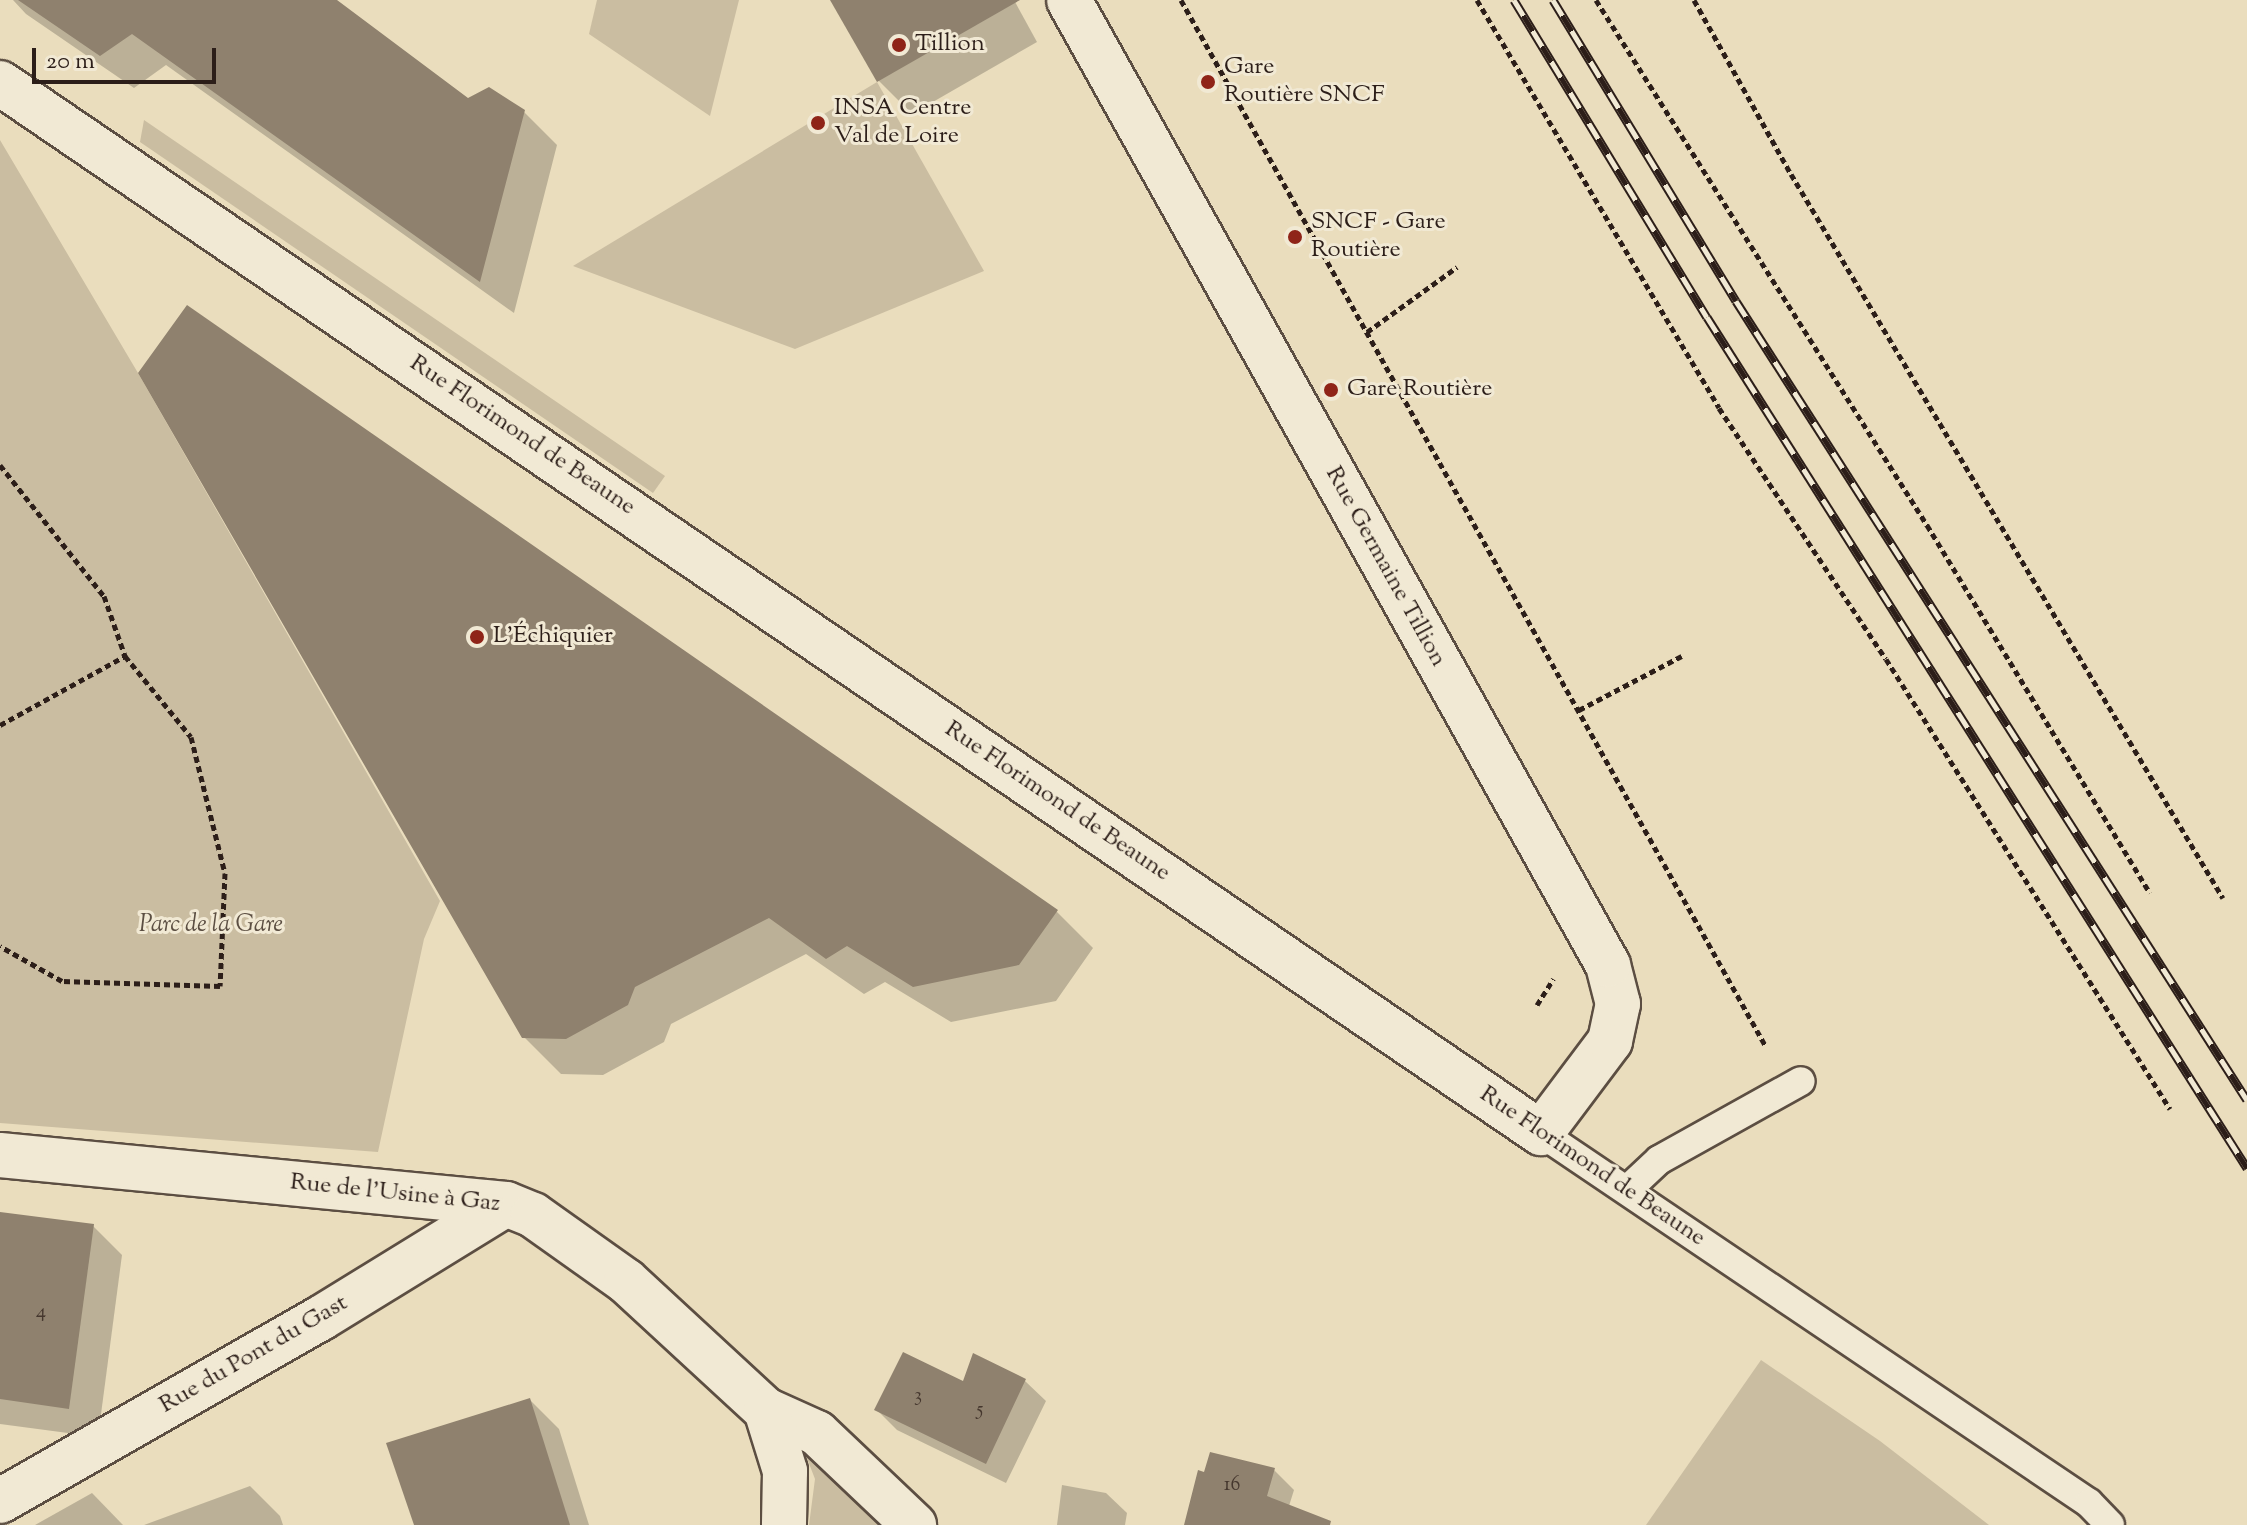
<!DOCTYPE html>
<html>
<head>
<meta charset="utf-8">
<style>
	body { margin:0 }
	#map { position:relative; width:2247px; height:1525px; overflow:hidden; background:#eaddbd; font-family:"Sorts Mill Goudy",serif }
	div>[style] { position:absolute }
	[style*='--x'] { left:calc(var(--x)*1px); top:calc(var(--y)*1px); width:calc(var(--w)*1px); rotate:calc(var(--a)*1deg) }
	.green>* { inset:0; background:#cabda1 }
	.shadow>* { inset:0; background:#0003 }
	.building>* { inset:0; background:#8f816e }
	.path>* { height:5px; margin-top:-2.5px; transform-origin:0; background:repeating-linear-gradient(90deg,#2c1e19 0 6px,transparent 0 10px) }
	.roads { filter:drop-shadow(2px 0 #5c4e42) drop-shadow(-2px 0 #5c4e42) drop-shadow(0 2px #5c4e42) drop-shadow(0 -2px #5c4e42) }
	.service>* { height:28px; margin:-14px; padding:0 14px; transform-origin:14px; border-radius:14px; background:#f1e9d4 }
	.minor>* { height:44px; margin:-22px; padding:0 22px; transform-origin:22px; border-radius:22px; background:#f1e9d4 }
	.tertiary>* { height:44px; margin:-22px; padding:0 22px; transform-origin:22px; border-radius:22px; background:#f1e9d4 }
	.rail>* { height:9px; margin-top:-4.5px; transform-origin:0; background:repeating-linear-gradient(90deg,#f1e9d4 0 18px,#2c1e19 0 36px); box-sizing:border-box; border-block:2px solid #2c1e19 }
	.dots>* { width:22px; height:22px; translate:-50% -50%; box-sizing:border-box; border:4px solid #f1e9d4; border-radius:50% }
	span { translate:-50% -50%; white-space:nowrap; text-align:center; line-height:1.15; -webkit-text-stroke:6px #f1e9d4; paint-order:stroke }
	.number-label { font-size:20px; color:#45372e }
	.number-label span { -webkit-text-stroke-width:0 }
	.poi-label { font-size:24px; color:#2c1e19 }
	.left { translate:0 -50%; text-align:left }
	.street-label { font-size:24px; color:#2c1e19 }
	.park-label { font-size:24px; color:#5b4e42; font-style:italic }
	.scale { position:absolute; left:32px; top:48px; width:184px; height:36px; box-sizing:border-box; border:4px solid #2c1e19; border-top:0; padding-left:10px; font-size:24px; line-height:28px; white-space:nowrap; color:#2c1e19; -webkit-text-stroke:6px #f1e9d4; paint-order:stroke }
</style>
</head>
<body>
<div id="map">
	<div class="green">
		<div style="clip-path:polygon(597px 0,739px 0,710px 116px,589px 34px)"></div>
		<div style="clip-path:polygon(877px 82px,984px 271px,795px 349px,573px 266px)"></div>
		<div style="clip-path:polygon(144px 120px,665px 476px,653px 493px,140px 142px)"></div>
		<div style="clip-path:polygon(0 140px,138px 373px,440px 901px,424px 939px,378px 1152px,0 1123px)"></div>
		<div style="clip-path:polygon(1761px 1360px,1880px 1441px,1989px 1525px,1646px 1525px)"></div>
		<div style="clip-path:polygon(803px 1448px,888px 1525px,809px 1525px,815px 1479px)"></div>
	</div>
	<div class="shadow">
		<div style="clip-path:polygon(13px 0,333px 0,468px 100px,524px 112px,557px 145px,514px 313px,166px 65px,134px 88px,26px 14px)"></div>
		<div style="clip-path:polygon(832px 0,1014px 0,1037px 42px,912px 114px,879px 81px)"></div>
		<div style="clip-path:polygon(187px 308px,1057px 912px,1093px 948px,1056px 1001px,951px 1022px,885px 982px,864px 994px,806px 954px,671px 1024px,664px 1042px,603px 1075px,561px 1074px,524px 1037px)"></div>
		<div style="clip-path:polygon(0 1214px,93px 1226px,122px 1255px,98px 1437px,0 1424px)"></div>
		<div style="clip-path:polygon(974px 1356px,1025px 1381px,1046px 1401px,1006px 1483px,897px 1430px,877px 1410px,964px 1384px)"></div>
		<div style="clip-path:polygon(530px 1400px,559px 1429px,589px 1525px,416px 1525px)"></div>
		<div style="clip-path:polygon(1274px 1470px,1294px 1490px,1283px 1525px,1186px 1525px)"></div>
		<div style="clip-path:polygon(1062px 1485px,1106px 1493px,1127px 1513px,1125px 1525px,1057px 1525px)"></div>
		<div style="clip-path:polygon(250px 1486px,280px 1516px,283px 1525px,144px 1525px)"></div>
		<div style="clip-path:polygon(92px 1493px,123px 1525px,35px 1525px)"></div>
	</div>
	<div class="building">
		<div style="clip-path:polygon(18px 0,337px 0,468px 98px,489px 87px,525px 110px,480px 282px,132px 34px,100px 56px)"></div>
		<div style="clip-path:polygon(830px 0,1020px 0,877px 82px)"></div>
		<div style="clip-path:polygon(187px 305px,1058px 910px,1019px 965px,913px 987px,847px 946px,826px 959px,769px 918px,635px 987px,628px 1005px,566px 1039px,522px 1038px,138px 373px)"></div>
		<div style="clip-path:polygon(0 1212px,94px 1224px,69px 1409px,0 1399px)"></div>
		<div style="clip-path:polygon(903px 1352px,963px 1381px,973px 1353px,1026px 1379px,986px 1464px,874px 1410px)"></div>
		<div style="clip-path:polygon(530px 1398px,570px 1525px,414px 1525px,386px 1443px)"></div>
		<div style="clip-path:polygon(1210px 1452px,1275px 1468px,1267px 1496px,1331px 1521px,1330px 1525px,1184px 1525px,1198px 1470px,1204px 1472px)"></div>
	</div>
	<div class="path">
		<div style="--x:1181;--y:0;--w:1197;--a:60.8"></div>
		<div style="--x:1477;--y:0;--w:474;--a:59.3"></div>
		<div style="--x:1719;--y:408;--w:301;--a:56.4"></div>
		<div style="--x:1886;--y:659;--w:532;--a:57.74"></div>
		<div style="--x:1596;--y:0;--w:621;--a:57.77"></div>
		<div style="--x:1927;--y:525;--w:430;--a:58.8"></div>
		<div style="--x:1694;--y:0;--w:199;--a:60.9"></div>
		<div style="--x:1791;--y:174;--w:843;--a:59.18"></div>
		<div style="--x:1367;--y:332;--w:111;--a:-35.8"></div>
		<div style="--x:0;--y:465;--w:167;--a:51.6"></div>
		<div style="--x:104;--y:596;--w:64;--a:70.7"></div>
		<div style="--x:125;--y:656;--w:104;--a:50.8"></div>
		<div style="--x:191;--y:737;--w:140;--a:76"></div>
		<div style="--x:225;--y:873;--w:113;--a:92.5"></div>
		<div style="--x:220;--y:986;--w:158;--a:-178.2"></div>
		<div style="--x:62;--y:981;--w:71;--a:-150.6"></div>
		<div style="--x:1579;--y:710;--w:116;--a:-27.7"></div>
		<div style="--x:0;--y:725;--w:143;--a:-28.9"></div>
		<div style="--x:1537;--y:1005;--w:31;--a:-58"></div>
	</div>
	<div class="roads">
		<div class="service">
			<div style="--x:1541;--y:1133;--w:661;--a:34.03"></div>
			<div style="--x:2089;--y:1503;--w:30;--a:46"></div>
			<div style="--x:1627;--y:1190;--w:44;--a:-43.2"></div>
			<div style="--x:1659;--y:1160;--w:162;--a:-29.1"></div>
		</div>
		<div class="minor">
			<div style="--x:0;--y:83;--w:1865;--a:34.27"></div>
			<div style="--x:1541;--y:1133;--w:115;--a:-53.1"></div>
			<div style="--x:1610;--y:1041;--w:38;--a:-78"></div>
			<div style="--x:1618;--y:1004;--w:40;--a:-104.4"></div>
			<div style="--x:1608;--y:965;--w:1105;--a:-119.19"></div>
			<div style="--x:0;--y:1501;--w:369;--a:-29.7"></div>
			<div style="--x:321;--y:1318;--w:217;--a:-31.6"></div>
		</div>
		<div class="tertiary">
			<div style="--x:0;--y:1155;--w:508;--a:5.53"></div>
			<div style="--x:506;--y:1204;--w:29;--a:22"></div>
			<div style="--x:533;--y:1215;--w:114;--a:35.4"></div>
			<div style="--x:626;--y:1281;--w:190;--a:42.7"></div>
			<div style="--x:766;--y:1410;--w:56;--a:24.3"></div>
			<div style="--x:817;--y:1433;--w:134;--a:43.5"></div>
			<div style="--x:766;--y:1410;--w:64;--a:72.7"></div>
			<div style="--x:785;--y:1471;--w:54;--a:91.1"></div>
		</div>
	</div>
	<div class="rail">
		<div style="--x:1514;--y:0;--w:371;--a:58.7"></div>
		<div style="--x:1707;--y:317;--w:1008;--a:57.6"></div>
		<div style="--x:1553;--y:0;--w:352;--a:58.7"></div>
		<div style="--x:1736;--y:301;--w:948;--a:57.4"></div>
	</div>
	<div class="dots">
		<div style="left:899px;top:45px;background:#8f2418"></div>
		<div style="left:1208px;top:82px;background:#8f2418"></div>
		<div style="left:818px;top:123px;background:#8f2418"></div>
		<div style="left:1295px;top:237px;background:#8f2418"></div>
		<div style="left:1331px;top:390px;background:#8f2418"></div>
		<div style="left:477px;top:637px;background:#8f2418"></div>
	</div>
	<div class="number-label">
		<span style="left:41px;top:1312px">4</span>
		<span style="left:918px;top:1396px">3</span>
		<span style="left:980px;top:1410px">5</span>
		<span style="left:1232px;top:1485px">16</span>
	</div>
	<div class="poi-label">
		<span class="left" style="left:915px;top:45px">Tillion</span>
		<span class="left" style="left:1224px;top:82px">Gare<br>Routière SNCF</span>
		<span class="left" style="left:834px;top:123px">INSA Centre<br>Val de Loire</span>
		<span class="left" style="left:1311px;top:237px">SNCF - Gare<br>Routière</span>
		<span class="left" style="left:1347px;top:390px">Gare Routière</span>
		<span class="left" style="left:493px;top:637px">L'Échiquier</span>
	</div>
	<div class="street-label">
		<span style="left:522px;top:436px;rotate:34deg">Rue Florimond de Beaune</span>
		<span style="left:1385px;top:567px;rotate:61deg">Rue Germaine Tillion</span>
		<span style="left:1057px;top:802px;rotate:34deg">Rue Florimond de Beaune</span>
		<span style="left:1592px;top:1167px;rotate:34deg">Rue Florimond de Beaune</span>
		<span style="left:395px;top:1194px;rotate:6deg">Rue de l'Usine à Gaz</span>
		<span style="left:254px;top:1355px;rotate:-30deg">Rue du Pont du Gast</span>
	</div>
	<div class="park-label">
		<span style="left:211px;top:926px">Parc de la Gare</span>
	</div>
	<div class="scale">20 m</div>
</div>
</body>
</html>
